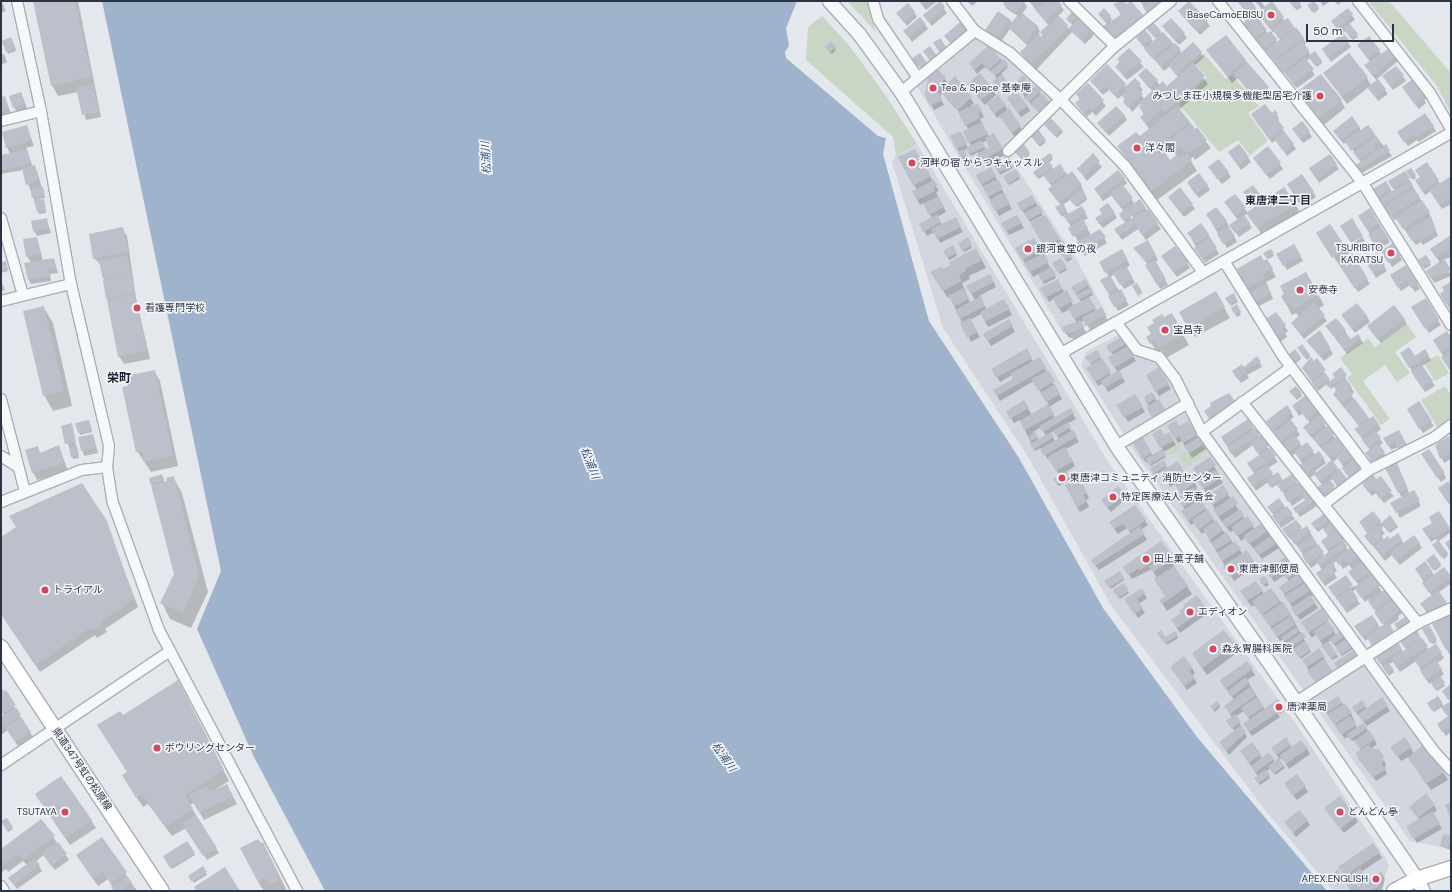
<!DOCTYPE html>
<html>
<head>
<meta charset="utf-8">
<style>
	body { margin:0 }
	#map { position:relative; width:1452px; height:892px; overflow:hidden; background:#e4e7ec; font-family:"DM Sans","Noto Sans JP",sans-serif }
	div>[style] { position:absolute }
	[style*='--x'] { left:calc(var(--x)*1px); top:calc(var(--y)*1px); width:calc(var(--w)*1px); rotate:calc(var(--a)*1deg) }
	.built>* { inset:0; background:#d2d6de }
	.green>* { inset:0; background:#c9d6c5 }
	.water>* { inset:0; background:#9fb4cc }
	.shadow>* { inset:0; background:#0003 }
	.building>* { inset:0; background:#bbc0ca }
	.roads { filter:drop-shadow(1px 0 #a9aeb7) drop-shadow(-1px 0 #a9aeb7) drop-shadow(0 1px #a9aeb7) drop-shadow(0 -1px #a9aeb7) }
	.minor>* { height:10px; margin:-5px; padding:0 5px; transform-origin:5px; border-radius:5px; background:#f7f8fa }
	.tertiary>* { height:13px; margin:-6.5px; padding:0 6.5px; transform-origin:6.5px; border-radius:6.5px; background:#f7f8fa }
	.secondary>* { height:14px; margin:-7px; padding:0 7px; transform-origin:7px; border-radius:7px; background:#fff }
	.dots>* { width:11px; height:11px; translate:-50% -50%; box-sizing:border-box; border:2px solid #f4f6f9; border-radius:50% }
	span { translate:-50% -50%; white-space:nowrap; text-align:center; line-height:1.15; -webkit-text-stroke:3px #f4f6f9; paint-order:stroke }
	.poi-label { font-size:10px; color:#2b3445 }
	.right { translate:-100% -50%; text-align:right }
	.left { translate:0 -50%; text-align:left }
	.street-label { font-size:10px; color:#2b3445 }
	.water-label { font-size:11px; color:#34527a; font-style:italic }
	.neighbourhood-label { font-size:11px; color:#1d2536; font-weight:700 }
	.quarter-label { font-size:12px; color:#1d2536; font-weight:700 }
	.frame { position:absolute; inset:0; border:2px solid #2b3445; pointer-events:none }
	.scale { position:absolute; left:1306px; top:24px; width:88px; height:18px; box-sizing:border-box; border:2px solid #2b3445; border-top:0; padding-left:5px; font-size:12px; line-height:14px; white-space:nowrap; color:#2b3445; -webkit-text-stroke:3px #f4f6f9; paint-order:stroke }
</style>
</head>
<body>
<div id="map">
	<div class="built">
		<div style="clip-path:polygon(974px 35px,1007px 56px,1056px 102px,1005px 150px,1075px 257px,1107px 315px,1070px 335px,1063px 333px,917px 86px)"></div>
		<div style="clip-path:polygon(917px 144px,1107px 460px,1296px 724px,1386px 859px,1389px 866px,1380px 888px,1376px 891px,1332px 889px,1265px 810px,1111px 605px,1027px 455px,943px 328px,892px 162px,896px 155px)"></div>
		<div style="clip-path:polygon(1121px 333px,1161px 363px,1182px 401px,1125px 436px,1081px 366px,1086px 352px)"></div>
		<div style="clip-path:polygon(1188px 411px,1451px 775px,1451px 849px,1410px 841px,1129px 444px)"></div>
	</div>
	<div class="green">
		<div style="clip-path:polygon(847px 1px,868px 1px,876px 32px)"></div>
		<div style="clip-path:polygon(1368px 1px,1389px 1px,1451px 73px,1451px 113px,1437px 86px)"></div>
		<div style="clip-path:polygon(822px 16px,848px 44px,886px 96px,917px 144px,896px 155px,893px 137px,806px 60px,808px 27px)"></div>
		<div style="clip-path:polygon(1204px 54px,1226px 79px,1232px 75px,1259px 106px,1248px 113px,1268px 141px,1250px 155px,1238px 140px,1219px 152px,1179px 104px,1207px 77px,1194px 63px)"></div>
		<div style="clip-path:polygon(1407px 324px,1416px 337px,1395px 352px,1410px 373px,1397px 382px,1385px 365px,1363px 381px,1390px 419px,1381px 425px,1347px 378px,1352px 374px,1340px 358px,1368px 338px,1375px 347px)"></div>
		<div style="clip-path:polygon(1438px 355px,1449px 373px,1435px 381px,1424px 363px)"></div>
		<div style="clip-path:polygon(1445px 386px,1451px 395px,1451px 418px,1439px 430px,1421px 400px)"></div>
		<div style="clip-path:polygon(1178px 440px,1182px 449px,1168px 456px,1163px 448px)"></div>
		<div style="clip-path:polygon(1204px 446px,1208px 451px,1185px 468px,1177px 455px,1184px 450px,1188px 455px)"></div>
	</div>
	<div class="water">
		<div style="clip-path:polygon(102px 1px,797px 1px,786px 28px,789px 46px,785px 52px,786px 58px,878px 136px,886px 138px,883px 154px,929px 321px,1019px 458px,1103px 608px,1197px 737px,1327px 891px,325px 891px,253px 755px,197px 629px,221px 571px)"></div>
	</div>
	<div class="shadow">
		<div style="clip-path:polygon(34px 1px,78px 1px,101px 117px,86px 120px,78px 92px,58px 96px,52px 85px)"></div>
		<div style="clip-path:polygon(919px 1px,936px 1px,936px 2px,926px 10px)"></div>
		<div style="clip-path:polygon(967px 1px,978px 1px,972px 6px)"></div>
		<div style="clip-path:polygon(1006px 1px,1024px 2px,1027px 7px,1022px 14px,1038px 27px,1040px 32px,1038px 35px,1044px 41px,1041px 32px,1048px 25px,1029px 1px,1057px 1px,1064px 10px,1058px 16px,1069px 29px,1073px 25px,1068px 21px,1077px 16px,1094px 35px,1085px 44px,1072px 32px,1036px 70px,1021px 53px,1028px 46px,1010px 29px,1000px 43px,986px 30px,1010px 20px,1012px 23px,1018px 16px,1007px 9px,1004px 4px)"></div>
		<div style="clip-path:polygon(1119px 1px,1124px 1px,1126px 5px,1130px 2px,1147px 24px,1121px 47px,1109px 34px,1105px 26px,1107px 24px,1100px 16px,1104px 10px,1112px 19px,1108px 24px,1121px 15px,1115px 5px)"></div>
		<div style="clip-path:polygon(1140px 1px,1159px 1px,1149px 15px)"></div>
		<div style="clip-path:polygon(evenodd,1242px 1px,1250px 1px,1258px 12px,1262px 10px,1255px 1px,1261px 1px,1265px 7px,1271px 3px,1285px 21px,1287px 19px,1303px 38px,1306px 43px,1304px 45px,1311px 56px,1321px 61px,1322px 63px,1317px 67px,1310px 58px,1306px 61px,1315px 75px,1297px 88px,1247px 28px,1251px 18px,1242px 7px,1242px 1px,1259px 14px,1272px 31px,1268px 34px,1256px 17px,1259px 14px,1242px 1px,1274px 31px,1281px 40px,1278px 43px,1271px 34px,1274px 31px)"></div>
		<div style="clip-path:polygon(1290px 1px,1297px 1px,1302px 7px,1297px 10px)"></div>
		<div style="clip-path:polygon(1314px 1px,1319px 9px,1314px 13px,1309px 7px)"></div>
		<div style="clip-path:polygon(1320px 1px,1328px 1px,1329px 2px,1323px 6px)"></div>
		<div style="clip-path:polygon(1334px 1px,1343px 1px,1338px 5px)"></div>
		<div style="clip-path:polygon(939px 2px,947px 13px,932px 26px,927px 20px)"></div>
		<div style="clip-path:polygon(1190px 2px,1210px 26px,1200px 35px,1180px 11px)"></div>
		<div style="clip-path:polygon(3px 4px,6px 11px,1px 13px,1px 5px)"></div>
		<div style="clip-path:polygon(914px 12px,917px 17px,907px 26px,897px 13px)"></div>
		<div style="clip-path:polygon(1352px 15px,1355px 20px,1349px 24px,1358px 37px,1353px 40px,1346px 31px,1342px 34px,1351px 47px,1331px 62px,1326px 54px,1342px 35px,1332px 21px)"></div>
		<div style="clip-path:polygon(925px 24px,928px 29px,912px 42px,905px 31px)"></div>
		<div style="clip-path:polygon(960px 24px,969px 36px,954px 48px,949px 41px)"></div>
		<div style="clip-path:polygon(1163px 26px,1184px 34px,1187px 38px,1179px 45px)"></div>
		<div style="clip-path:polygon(evenodd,1149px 30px,1163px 33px,1182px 53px,1193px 43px,1204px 57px,1194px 66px,1208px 84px,1179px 110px,1211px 148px,1195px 160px,1193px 157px,1190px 159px,1197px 171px,1157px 200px,1118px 147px,1140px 137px,1150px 130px,1141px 118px,1144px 115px,1140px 107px,1142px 105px,1141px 103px,1132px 112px,1122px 95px,1118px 99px,1109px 90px,1103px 95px,1091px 81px,1107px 66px,1127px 87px,1135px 79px,1143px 90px,1140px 93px,1144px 99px,1153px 92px,1139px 75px,1157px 81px,1160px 86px,1167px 87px,1178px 77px,1170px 66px,1164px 71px,1138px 40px,1151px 38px,1153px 42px,1157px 39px,1149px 30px,1172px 150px,1177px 156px,1170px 161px,1165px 155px,1172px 150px)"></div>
		<div style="clip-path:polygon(1226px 36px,1271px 93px,1261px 100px,1255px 92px,1252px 95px,1238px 78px,1232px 83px,1208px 51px)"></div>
		<div style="clip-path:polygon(12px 41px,16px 51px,8px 54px,3px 42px)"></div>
		<div style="clip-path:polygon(1358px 45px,1379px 50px,1381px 55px,1390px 48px,1399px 60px,1377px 79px,1388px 94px,1378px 101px,1369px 87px,1347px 104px,1324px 73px,1367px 78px,1371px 85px,1377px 81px,1368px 70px,1370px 62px)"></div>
		<div style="clip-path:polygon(989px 47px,1008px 67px,1001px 74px,1010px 87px,1002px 92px,995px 83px,997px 79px,993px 73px,985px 67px,977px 74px,970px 63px)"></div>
		<div style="clip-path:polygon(835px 48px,836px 50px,832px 54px,827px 49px)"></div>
		<div style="clip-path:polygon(1129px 49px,1144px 67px,1127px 80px,1116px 67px)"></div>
		<div style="clip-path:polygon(4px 54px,7px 62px,1px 65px,1px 55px)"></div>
		<div style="clip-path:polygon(920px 54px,927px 65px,922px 69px,913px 59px)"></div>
		<div style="clip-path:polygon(1396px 67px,1406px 81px,1393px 90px,1384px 77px)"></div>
		<div style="clip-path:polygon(evenodd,937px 70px,949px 84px,955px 78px,974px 103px,969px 108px,980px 109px,984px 117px,980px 119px,989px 137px,993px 135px,1005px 155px,985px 166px,978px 152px,971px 156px,967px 149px,964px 151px,968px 158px,963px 160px,957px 148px,963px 137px,968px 148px,971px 146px,964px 131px,968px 129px,960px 113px,946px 98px,943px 88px,940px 98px,944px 105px,934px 110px,926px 95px,937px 70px,987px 140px,991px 147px,986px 150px,982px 143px,987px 140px)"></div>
		<div style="clip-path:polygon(1088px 84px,1106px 106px,1096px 116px,1092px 112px,1087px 117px,1076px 104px,1080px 100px,1077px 94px)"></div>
		<div style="clip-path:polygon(1014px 85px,1032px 86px,1040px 91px,1044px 118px)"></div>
		<div style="clip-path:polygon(971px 89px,993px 90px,996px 95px,985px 105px)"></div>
		<div style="clip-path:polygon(1299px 91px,1341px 101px,1345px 108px,1324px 125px)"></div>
		<div style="clip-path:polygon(1406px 92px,1424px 93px,1427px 98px,1424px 100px,1426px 103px,1419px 109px)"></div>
		<div style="clip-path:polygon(1px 93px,11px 113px,1px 116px)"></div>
		<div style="clip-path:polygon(21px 93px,27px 108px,17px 112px,14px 107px)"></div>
		<div style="clip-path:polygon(1011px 103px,1027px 106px,1030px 111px,1021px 117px)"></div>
		<div style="clip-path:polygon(1005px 106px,1023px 131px,1015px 137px,1000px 116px,997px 118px,991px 109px)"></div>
		<div style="clip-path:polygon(1275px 112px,1279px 119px,1277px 121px,1296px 149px,1287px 156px,1276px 140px,1272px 143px,1255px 119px)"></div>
		<div style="clip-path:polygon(1124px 115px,1127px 120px,1109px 136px,1098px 123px)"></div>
		<div style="clip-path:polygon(1359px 126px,1361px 131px,1368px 127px,1392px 156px,1362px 173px,1357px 165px,1361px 162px,1356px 154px,1347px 142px,1344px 144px,1337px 136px)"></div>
		<div style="clip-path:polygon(1433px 126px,1436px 131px,1419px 142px,1417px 140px,1408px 146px,1401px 137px)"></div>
		<div style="clip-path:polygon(27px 127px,34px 146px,26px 148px,33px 167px,37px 171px,45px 198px,37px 199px,43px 200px,46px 213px,39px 214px,23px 170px,1px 174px,1px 156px,10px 154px,7px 147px)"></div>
		<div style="clip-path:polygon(1047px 127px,1062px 130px,1063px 132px,1057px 138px)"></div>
		<div style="clip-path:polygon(1309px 132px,1312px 137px,1303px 143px,1296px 134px)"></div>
		<div style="clip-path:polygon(1033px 138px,1045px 140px,1046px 142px,1040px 147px)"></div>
		<div style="clip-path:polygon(1239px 145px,1251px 162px,1241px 170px,1232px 157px)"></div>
		<div style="clip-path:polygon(1024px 146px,1030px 155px,1022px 161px,1016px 151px)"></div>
		<div style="clip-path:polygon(1268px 148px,1283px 169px,1270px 179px,1257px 163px)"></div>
		<div style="clip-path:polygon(914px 150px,939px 191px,936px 192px,946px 212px,937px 217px,942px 225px,955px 218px,963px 232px,940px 243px,934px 232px,927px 236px,920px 224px,932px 218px,924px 203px,920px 205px,913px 192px,917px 190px,914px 185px)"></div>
		<div style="clip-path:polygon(1050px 155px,1053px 159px,1049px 163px,1053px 170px,1066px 173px,1081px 185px,1087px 200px,1077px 207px,1071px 199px,1063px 205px,1068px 214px,1081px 207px,1088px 218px,1083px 221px,1091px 235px,1100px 230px,1107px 243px,1085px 256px,1065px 215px,1062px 217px,1057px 207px,1061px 205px,1052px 194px,1052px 187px,1045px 175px,1039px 179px,1035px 173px,1039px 169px,1036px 165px)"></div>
		<div style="clip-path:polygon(1092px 155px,1102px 167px,1087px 181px,1078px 169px)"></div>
		<div style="clip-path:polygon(1008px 159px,1013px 168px,1000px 175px,995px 166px)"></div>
		<div style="clip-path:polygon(1219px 160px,1231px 177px,1222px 184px,1212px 172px)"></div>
		<div style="clip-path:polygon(1427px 164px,1440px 184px,1451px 178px,1451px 204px,1442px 209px,1431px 191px,1425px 195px,1416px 181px,1421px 178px)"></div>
		<div style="clip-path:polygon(1336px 165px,1339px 169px,1319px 183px,1313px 173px)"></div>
		<div style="clip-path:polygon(991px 168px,1012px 209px,999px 216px,977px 176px)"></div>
		<div style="clip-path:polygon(1411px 169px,1416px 178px,1413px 180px,1408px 171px)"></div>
		<div style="clip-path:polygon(1016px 171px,1020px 179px,1009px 185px,1004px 176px)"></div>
		<div style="clip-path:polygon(1404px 172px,1431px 217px,1438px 236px,1423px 245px,1421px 242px,1416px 245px,1397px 219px,1394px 220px,1374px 190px,1386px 182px,1392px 192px,1395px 190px,1390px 181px)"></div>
		<div style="clip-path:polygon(evenodd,1124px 178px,1127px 183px,1122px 187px,1135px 204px,1140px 201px,1161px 229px,1146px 240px,1138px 229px,1122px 240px,1118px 234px,1126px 223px,1123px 219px,1124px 212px,1112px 195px,1103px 201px,1095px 189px,1124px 178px,1129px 211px,1134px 219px,1131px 219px,1129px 211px)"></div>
		<div style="clip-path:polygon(1207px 185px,1210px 190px,1199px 198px,1191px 187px)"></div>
		<div style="clip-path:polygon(1252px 186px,1264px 202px,1295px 204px,1300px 212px,1262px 235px,1248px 213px,1244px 216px,1252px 228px,1239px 237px,1234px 230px,1238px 220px,1228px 207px,1235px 195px,1248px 213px,1255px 208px,1244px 193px)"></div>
		<div style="clip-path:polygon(1291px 189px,1313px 192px,1316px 197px,1302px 207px)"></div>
		<div style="clip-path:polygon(1032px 196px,1043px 215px,1030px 222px,1018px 204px)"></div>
		<div style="clip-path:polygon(1172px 202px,1192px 205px,1195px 209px,1184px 217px)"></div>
		<div style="clip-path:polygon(1114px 213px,1117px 218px,1103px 228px,1099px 223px)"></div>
		<div style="clip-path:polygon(1207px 215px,1226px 221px,1237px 242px,1227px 248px)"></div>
		<div style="clip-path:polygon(1017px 216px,1024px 228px,1009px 235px,1003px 224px)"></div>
		<div style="clip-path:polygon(1045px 216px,1072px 259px,1067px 262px,1058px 246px,1048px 252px,1032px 224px)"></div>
		<div style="clip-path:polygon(1359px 216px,1379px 223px,1390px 242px,1379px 249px)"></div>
		<div style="clip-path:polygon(46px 219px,51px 233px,37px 236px,34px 231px)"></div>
		<div style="clip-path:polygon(1330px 225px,1370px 284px,1358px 292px,1317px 233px)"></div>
		<div style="clip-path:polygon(122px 229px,127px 236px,136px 298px,150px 359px,124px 364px,119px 356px,101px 265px,94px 258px)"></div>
		<div style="clip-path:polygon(1208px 234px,1219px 254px,1205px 263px,1191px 238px)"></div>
		<div style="clip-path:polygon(1451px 236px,1451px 257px,1443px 260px,1451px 276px,1434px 283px,1427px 271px,1440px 263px,1431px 249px)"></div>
		<div style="clip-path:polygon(1362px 237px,1365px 241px,1354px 247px,1352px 244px)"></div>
		<div style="clip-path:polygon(37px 238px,43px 261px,54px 259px,58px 273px,50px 274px,51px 281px,31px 284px,28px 279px,31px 263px,27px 256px)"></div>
		<div style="clip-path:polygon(968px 239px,972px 248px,964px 252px,959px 243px)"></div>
		<div style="clip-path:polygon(1034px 239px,1056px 278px,1044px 284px,1039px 274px,1033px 277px,1016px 248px)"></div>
		<div style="clip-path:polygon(1147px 241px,1158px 260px,1155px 262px,1168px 285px,1160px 289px,1148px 265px,1135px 249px)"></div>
		<div style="clip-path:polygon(1294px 245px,1303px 261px,1287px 270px,1278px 254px)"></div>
		<div style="clip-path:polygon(1393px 245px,1402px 260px,1392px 267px,1382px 251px)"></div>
		<div style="clip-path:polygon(952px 247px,957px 256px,949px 260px,944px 251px)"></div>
		<div style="clip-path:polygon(1271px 250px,1274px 256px,1268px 259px,1264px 253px)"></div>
		<div style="clip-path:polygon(1121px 251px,1130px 265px,1126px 268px,1135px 283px,1124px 289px,1115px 274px,1110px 277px,1129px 305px,1118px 311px,1102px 281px,1109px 277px,1101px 263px)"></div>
		<div style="clip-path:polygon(1377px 255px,1387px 271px,1376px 278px,1366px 262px)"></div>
		<div style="clip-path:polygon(980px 256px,986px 268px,969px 276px,970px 279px,962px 283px,970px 303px,975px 300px,968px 287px,990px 275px,996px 287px,979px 296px,987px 310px,1004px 301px,1012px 315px,988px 327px,981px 314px,970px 320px,980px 337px,971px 342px,950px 297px,948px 298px,935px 279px,943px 270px)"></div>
		<div style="clip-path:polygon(1425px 256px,1431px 265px,1425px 269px,1419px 260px)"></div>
		<div style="clip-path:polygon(1162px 257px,1187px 263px,1190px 268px,1177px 277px)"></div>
		<div style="clip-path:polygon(1061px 259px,1067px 270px,1060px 274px,1054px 263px)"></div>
		<div style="clip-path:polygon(1267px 260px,1276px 277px,1266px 282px,1273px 299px,1259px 306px,1236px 270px)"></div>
		<div style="clip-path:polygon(1px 263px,6px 264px,8px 271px,1px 273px)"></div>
		<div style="clip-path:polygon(1406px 266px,1420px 289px,1415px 292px,1410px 285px,1401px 291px,1391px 276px)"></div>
		<div style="clip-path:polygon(1306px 273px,1324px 305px,1318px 309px,1327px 321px,1304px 339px,1292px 323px,1299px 317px,1296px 313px,1292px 315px,1282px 296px)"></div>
		<div style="clip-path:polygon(1px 281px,5px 290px,1px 291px)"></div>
		<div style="clip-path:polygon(1057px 281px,1074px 306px,1081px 302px,1073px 288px,1086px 281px,1093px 295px,1089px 297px,1096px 311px,1101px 309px,1108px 320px,1090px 330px,1085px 320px,1080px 322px,1086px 332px,1074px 339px,1068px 337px,1063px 327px,1077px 323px,1070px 309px,1062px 313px,1054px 299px,1049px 302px,1042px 289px)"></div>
		<div style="clip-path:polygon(1451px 283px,1451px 311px,1441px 294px)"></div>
		<div style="clip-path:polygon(1216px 293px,1230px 318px,1195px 337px,1181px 312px)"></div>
		<div style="clip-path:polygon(1233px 295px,1238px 302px,1231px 306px,1227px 298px)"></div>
		<div style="clip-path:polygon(1425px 300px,1441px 325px,1429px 333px,1415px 312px)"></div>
		<div style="clip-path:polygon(1236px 306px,1241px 315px,1237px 317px,1232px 308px)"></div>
		<div style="clip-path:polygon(44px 308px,53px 323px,72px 406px,53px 411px,44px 395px)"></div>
		<div style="clip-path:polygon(1276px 313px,1288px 331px,1285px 333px,1287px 337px,1280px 342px,1268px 325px)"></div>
		<div style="clip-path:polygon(1171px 314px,1189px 345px,1166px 358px,1162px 350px,1157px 353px,1148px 337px,1164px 318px)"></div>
		<div style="clip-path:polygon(1367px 317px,1370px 322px,1355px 333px,1345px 320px)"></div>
		<div style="clip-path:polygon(1404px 319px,1407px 324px,1381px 343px,1371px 331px)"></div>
		<div style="clip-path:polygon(1009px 320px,1015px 332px,991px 346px,984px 334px)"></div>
		<div style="clip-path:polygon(1345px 330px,1350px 341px,1360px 338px,1363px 343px,1347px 354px,1330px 331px)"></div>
		<div style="clip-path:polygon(1319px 332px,1333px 354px,1324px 361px,1307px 341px)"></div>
		<div style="clip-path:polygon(1121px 338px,1136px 361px,1119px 371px,1125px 382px,1108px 392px,1103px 383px,1098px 386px,1088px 368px,1092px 366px,1087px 357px,1096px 351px,1111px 376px,1117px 371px,1109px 358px,1113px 355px,1107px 346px)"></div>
		<div style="clip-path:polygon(1451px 339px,1451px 370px,1437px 345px)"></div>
		<div style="clip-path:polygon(evenodd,1026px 350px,1033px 362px,1039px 358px,1062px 399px,1049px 407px,1055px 418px,1070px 409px,1076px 419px,1067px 424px,1079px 442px,1066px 449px,1075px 466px,1066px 472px,1071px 479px,1059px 486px,1055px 480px,1060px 476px,1049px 459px,1048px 460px,1041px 448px,1035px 451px,1020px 420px,1014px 423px,1007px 411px,1024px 402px,1032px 415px,1049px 405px,1034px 381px,1000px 401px,994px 391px,1014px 379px,1012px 375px,1000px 382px,992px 369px,1026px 350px,1041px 427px,1046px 436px,1039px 440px,1033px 432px,1041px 427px,1026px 350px,1054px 431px,1059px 439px,1055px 441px,1050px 433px,1054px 431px)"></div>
		<div style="clip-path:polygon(1300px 350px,1309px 355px,1310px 357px,1307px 360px)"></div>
		<div style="clip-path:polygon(1425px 351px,1431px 360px,1422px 366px,1435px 386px,1425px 392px,1404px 358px,1415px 357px)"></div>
		<div style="clip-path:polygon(1291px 357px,1300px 357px,1301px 359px,1295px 364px)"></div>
		<div style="clip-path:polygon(1257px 358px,1262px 367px,1247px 375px,1249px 378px,1241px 383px,1236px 376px)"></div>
		<div style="clip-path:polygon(1317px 360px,1330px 382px,1346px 375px,1345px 379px,1354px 392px,1351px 395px,1355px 401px,1369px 420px,1378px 424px,1381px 429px,1376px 433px,1383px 443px,1379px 446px,1387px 457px,1375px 466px,1369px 458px,1370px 450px,1356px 430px,1360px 427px,1337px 399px,1335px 386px,1331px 389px,1328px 383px,1318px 391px,1306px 373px)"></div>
		<div style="clip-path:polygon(1159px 368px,1171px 389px,1159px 396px,1147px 376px)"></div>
		<div style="clip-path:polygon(154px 371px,160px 381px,178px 466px,151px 472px,137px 451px,129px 387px)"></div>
		<div style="clip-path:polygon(1296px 387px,1302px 396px,1297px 400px,1292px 393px)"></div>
		<div style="clip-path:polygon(1152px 394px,1167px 416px,1156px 422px,1145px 398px)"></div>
		<div style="clip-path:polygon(1229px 394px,1237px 406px,1213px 424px,1208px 416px)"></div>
		<div style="clip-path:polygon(1135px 395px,1145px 412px,1128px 422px,1118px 405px)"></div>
		<div style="clip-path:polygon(1293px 406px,1319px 411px,1321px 416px,1319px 417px,1327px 428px,1360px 468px,1358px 470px,1362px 476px,1353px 483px,1338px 458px,1332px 463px,1348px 481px,1339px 488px,1332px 479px,1329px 481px,1337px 492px,1327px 502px,1320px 493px,1322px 485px,1315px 474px,1310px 478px,1296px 453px,1292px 456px,1270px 426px,1287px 407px,1294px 417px,1290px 420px,1300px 435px,1296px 438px,1302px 447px,1323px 458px,1326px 463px,1315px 471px,1317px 473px,1332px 461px,1307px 432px,1310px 423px,1303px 413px,1299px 416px)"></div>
		<div style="clip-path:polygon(1411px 414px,1431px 422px,1434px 426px,1423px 433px)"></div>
		<div style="clip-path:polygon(89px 421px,92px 432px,80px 435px,77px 424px)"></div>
		<div style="clip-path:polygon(1248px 421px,1278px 462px,1268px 468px,1273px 476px,1278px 473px,1283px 481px,1291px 476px,1317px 506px,1300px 517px,1295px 509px,1306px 501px,1304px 498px,1292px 506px,1278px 484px,1272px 488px,1268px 482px,1256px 491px,1251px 483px,1255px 474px,1251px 468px,1260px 456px,1253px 445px,1235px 458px,1225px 443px)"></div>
		<div style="clip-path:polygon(1188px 422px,1206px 449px,1192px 458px,1182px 441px,1178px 443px,1168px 426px,1179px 427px)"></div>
		<div style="clip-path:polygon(71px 424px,79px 458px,73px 459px,62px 426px)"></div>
		<div style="clip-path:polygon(1398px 431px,1409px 451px,1398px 447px,1391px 450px,1385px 439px)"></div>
		<div style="clip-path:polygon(1169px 434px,1176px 445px,1163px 452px,1166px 457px,1151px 466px,1148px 462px,1146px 463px,1134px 444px,1143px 439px,1153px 456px,1163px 450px,1154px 435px,1164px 437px)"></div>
		<div style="clip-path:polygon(93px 435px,98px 453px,84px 456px,79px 438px)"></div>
		<div style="clip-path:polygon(1449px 437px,1451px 459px,1444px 463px,1436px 445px)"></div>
		<div style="clip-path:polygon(59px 446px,68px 471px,37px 480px,33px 472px,37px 448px,41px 454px)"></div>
		<div style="clip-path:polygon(1210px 458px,1223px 483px,1206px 493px,1194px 468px)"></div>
		<div style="clip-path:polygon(1426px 459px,1444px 474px,1446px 478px,1441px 482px)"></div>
		<div style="clip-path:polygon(1163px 462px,1167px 468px,1177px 462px,1189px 480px,1192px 478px,1195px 483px,1197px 488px,1195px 490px,1201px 502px,1215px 522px,1243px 554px,1247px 552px,1256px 566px,1234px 581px,1205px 532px,1202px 534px,1194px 523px,1191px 525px,1185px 516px,1185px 510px,1178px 498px,1183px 495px,1175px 484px,1170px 487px,1161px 472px,1155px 475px,1152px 469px)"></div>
		<div style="clip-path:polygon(1396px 462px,1409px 493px,1413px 491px,1421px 506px,1400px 518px,1392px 503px,1402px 498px,1385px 467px)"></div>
		<div style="clip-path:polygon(163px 477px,164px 483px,173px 477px,182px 493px,208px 592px,191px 628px,170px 619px,162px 603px,175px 574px,151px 483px)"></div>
		<div style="clip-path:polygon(1376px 480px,1394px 496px,1384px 503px,1376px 493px,1372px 496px,1364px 486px)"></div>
		<div style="clip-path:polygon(1081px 482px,1089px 498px,1086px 500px,1089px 507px,1080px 512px,1077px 508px)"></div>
		<div style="clip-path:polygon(1448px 482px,1451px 487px,1451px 507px,1439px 488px)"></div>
		<div style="clip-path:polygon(1222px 486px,1245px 519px,1247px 517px,1255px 530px,1262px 525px,1279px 548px,1262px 559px,1245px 538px,1241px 541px,1234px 530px,1230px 532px,1217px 515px,1211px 501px)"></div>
		<div style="clip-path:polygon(1124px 495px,1126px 499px,1111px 512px,1105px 505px)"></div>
		<div style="clip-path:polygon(1279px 500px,1295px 519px,1281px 528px,1269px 507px)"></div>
		<div style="clip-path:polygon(1135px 506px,1148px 525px,1141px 530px,1147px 540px,1099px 570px,1095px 565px,1131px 534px,1127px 528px,1118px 534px,1113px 527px)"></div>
		<div style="clip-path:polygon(1439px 512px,1451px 532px,1438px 542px,1448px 555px,1444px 559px,1434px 547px,1438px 542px,1436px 539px,1431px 542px,1424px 529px,1434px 523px)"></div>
		<div style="clip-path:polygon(1324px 515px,1343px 539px,1348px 551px,1351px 549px,1363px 562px,1382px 592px,1385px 590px,1402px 613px,1398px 616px,1399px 619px,1389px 626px,1396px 636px,1376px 650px,1369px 639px,1365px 641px,1359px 631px,1372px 616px,1380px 628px,1384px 625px,1369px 599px,1365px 602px,1356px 589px,1352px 592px,1360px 604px,1347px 613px,1332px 592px,1359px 585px,1352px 577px,1353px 570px,1349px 565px,1343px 569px,1337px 560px,1333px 564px,1337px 571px,1334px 573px,1337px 578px,1325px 586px,1320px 578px,1322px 570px,1318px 563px,1311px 568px,1299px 548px,1286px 534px,1296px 521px,1302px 530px,1307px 527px,1324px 556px,1329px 553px,1325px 546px,1329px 537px,1323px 528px,1318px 532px,1312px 523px)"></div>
		<div style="clip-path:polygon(1390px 517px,1398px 527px,1390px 533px,1384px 525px,1381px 528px,1385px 534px,1381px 536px,1384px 540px,1390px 541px,1398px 535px,1404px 544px,1419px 543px,1422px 548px,1400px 565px,1392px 555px,1385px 561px,1365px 536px,1368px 534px,1363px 527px,1380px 522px,1381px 524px)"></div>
		<div style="clip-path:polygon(106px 522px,138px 607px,105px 629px,107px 632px,97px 638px,95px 635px,40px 672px,1px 614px,1px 538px)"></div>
		<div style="clip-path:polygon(1168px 552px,1175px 564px,1173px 565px,1192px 594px,1167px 611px,1160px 600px,1166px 597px,1152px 569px,1132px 579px,1127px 572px)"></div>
		<div style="clip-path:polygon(1287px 556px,1310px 590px,1313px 595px,1310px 597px,1318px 608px,1300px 620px,1280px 587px,1289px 581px,1285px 575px,1274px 582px,1268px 572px)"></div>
		<div style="clip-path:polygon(1429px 562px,1440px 564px,1441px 566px,1435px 571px)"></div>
		<div style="clip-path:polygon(1425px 563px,1434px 575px,1451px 578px,1451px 586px,1450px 584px,1438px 593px,1449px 608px,1429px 616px,1421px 604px,1432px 596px,1416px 569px)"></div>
		<div style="clip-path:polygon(1119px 572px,1124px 580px,1111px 589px,1105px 582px)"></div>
		<div style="clip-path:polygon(1264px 578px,1269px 585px,1265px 587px,1260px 580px)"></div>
		<div style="clip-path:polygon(1256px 582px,1264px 594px,1271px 589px,1290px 614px,1311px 652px,1301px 659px,1294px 648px,1289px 651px,1283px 639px,1280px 641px,1256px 605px,1251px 606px,1244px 596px)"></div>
		<div style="clip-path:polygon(1124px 584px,1129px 593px,1120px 599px,1114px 591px)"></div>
		<div style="clip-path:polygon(1141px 589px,1147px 598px,1139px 604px,1145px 613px,1138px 618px,1129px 604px)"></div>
		<div style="clip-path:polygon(1205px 608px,1208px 613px,1180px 633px,1175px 625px)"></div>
		<div style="clip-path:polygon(1321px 610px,1336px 635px,1341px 632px,1353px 649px,1342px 656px,1331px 640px,1328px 642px,1338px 657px,1332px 660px,1316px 634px,1312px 638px,1305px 627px)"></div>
		<div style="clip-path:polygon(1451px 615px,1451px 654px,1450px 655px,1433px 625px)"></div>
		<div style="clip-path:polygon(1428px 627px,1437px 642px,1432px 644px,1424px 629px)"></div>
		<div style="clip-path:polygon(1224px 631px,1238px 652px,1207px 675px,1197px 661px)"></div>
		<div style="clip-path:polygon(1415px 631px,1429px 650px,1441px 653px,1444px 658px,1437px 663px,1444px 674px,1440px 677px,1445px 686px,1437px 691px,1432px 682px,1429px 684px,1416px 661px,1400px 672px,1393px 662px,1389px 664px,1394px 672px,1389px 676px,1379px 661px,1397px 642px,1403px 652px,1407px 650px,1404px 645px)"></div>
		<div style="clip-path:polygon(1175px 632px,1178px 638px,1167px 645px,1159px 633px,1165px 639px)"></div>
		<div style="clip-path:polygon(1323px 656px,1335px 677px,1319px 688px,1306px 665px)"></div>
		<div style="clip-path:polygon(1247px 662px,1255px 675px,1247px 680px,1265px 710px,1277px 701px,1284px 711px,1280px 714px,1276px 711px,1280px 717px,1252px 736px,1247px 729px,1250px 720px,1244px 711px,1236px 716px,1247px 737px,1229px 755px,1223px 747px,1235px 731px,1228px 723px,1232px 717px,1228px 711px,1234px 700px,1224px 685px)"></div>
		<div style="clip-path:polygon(1192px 668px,1195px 673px,1192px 676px,1197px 683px,1187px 690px,1174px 672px)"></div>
		<div style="clip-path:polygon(1451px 686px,1451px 732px,1446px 736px,1441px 729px,1449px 717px,1442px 707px,1434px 712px,1428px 703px,1438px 697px,1444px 707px,1451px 702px,1446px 696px)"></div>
		<div style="clip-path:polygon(1px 687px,33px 737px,18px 746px,8px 730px,1px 735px,1px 718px,4px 716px,1px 711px)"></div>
		<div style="clip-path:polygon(183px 691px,229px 781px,216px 789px,231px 793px,237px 804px,204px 820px,194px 803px,190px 805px,219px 853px,207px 860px,186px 828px,172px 836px,148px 804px,143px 807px,129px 786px,122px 716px)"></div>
		<div style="clip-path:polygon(1337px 697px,1351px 713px,1357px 728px,1363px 724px,1369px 732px,1377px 744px,1371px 749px,1386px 763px,1385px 769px,1387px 774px,1376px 781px,1358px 758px,1361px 750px,1355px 740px,1352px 741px,1349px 736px,1345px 739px,1323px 707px)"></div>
		<div style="clip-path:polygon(1217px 702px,1220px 707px,1215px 712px,1211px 707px)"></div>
		<div style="clip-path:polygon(1365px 706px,1367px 709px,1387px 706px,1390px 711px,1367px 726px,1356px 712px)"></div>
		<div style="clip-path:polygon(1405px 738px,1414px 754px,1443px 772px,1448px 780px,1431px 790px,1408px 757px,1401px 761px,1395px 752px)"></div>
		<div style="clip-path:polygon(1286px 739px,1292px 748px,1307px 749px,1310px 754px,1289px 769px,1282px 758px,1279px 760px,1285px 768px,1275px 775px,1270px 768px,1266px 772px,1270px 778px,1260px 785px,1255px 778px,1258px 776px,1244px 756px,1252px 743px,1262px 758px,1273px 759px,1275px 762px,1279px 759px,1275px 753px)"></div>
		<div style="clip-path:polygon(1297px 775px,1308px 792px,1297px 800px,1288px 788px)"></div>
		<div style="clip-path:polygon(36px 795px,91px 820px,96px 828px,70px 845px)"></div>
		<div style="clip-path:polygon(1434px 805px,1437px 810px,1433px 814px,1442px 829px,1417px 843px,1407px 827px,1420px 820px,1413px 812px)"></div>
		<div style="clip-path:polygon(1328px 813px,1355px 817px,1358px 822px,1344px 833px)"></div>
		<div style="clip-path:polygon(7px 819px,13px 829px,8px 832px,2px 822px)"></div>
		<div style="clip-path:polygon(41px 820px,69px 860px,55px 870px,44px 855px,36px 861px,42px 871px,17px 889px,9px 878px,27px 865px,23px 861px,8px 872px,6px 869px,2px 872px,1px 850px)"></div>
		<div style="clip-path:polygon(1307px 821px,1310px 825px,1296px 837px,1285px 822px)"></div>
		<div style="clip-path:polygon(1444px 835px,1451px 836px,1450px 850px,1441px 846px)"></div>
		<div style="clip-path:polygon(102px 838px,134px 887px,138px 891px,115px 891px,108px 879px,98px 886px,82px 863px)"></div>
		<div style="clip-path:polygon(187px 842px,195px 855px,172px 869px,164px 856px)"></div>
		<div style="clip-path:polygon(260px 845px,271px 859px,286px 889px,285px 891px,264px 891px,258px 882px)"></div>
		<div style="clip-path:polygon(evenodd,1379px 853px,1382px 858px,1361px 872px,1368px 882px,1381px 872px,1385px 879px,1382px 891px,1369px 891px,1365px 884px,1362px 886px,1366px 891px,1351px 891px,1344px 880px,1338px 885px,1332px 875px,1338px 871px,1345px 880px,1347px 878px,1343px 872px,1379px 853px,1355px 876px,1361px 886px,1358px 888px,1352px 878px,1355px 876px)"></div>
		<div style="clip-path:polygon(203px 868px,207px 875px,194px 883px,190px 876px)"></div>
	</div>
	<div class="building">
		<div style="clip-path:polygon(33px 1px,75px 1px,92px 77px,51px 86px)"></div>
		<div style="clip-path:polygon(940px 1px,945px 7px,928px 22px,923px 15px)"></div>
		<div style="clip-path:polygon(1005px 1px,1025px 1px,1016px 13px,1003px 4px)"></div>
		<div style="clip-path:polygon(1047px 1px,1058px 1px,1062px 5px,1046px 22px,1035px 10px)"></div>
		<div style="clip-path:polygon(1120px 1px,1126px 4px,1131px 1px,1144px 16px,1116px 40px,1103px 26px,1122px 14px,1113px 4px)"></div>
		<div style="clip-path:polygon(1151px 1px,1160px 1px,1162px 4px,1147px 13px,1143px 7px)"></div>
		<div style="clip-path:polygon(1189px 1px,1208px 21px,1196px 31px,1178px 11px)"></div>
		<div style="clip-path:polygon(1240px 1px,1251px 1px,1257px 9px,1248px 15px,1238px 2px)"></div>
		<div style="clip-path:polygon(1272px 1px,1284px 17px,1269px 28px,1257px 12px)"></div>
		<div style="clip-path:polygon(1289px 1px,1299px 1px,1301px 4px,1295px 9px)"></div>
		<div style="clip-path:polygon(1314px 1px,1319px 7px,1312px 12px,1307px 5px)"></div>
		<div style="clip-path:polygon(908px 3px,915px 12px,904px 22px,896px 13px)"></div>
		<div style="clip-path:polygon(1104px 8px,1111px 16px,1105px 22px,1098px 14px)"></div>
		<div style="clip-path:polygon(1348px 8px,1353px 14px,1338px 30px,1331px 21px)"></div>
		<div style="clip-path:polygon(998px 11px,1011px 20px,997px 39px,985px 30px)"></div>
		<div style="clip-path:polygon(1073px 11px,1078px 16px,1070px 23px,1066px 19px)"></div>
		<div style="clip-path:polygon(1022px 13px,1038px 26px,1026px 42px,1008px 27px,1017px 16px,1019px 18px)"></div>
		<div style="clip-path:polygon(1255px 14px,1267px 30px,1255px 38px,1243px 23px)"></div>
		<div style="clip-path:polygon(1059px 16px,1068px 25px,1065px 31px,1031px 64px,1020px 52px,1039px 34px,1044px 39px,1046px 38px,1040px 32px)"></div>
		<div style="clip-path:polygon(920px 17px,926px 24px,909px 38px,903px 31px)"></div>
		<div style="clip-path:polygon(1080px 17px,1092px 29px,1081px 40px,1069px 28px)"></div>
		<div style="clip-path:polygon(1171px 18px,1185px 33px,1175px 41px,1162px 26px)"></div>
		<div style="clip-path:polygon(1288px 18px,1294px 27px,1279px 39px,1272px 29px)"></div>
		<div style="clip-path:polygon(960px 22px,967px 30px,951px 44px,944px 36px)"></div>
		<div style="clip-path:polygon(1153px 22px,1161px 31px,1154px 37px,1146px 28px)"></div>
		<div style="clip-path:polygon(1350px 24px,1358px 34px,1351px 39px,1343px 28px)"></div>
		<div style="clip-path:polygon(1296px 27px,1304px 38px,1274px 60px,1266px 50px)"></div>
		<div style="clip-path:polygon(1145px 30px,1152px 38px,1143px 46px,1136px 38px)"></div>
		<div style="clip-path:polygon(1270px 31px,1277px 39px,1265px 48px,1259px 39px)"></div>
		<div style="clip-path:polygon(1163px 32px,1172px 42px,1153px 59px,1144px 49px)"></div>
		<div style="clip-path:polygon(1343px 33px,1350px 41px,1328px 58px,1322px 49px)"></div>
		<div style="clip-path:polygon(1226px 35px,1246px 60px,1227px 76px,1206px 50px)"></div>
		<div style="clip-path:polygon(1369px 36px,1380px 50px,1368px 59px,1357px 45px)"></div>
		<div style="clip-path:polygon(11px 37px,16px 49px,6px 52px,2px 41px)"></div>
		<div style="clip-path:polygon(940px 38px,947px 48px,940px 53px,933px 43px)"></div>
		<div style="clip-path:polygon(831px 41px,836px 47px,830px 52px,825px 47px)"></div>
		<div style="clip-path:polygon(1302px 41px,1310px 52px,1282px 72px,1275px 62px)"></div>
		<div style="clip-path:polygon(1193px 42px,1202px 52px,1176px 75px,1168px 65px)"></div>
		<div style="clip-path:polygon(1175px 43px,1181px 49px,1161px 67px,1155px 60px)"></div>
		<div style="clip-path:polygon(989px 45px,1001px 59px,989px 70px,982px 63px,974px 70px,969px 63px)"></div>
		<div style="clip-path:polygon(930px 46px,937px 56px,930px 61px,923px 51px)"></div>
		<div style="clip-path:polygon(1391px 47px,1397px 55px,1373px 76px,1364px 65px)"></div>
		<div style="clip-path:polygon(1129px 48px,1142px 61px,1124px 75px,1115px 67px,1120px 62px,1117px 59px)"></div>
		<div style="clip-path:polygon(1315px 51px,1322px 61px,1315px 66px,1308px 56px)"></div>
		<div style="clip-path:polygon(920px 53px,927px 63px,921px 67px,917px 66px,911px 59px)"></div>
		<div style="clip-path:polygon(1349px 53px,1368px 77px,1342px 97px,1323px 73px)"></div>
		<div style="clip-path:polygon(1305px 58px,1314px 69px,1293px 84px,1285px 73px)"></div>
		<div style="clip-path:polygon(1004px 59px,1008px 65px,995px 76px,990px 71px)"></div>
		<div style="clip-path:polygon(1247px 62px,1269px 87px,1258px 96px,1252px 88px,1248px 91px,1234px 73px)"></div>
		<div style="clip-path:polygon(1193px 63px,1205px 76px,1165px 112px,1161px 108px,1146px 124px,1140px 117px,1144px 114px,1139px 107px,1141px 105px,1139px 103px,1163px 81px,1167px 86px)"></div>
		<div style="clip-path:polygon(1107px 64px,1126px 84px,1115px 95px,1106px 86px,1100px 91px,1090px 81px)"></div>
		<div style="clip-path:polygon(1396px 66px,1404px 75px,1390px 86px,1382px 76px)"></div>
		<div style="clip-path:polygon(937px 68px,946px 78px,940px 84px,938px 92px,942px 100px,930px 106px,925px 95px,928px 77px)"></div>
		<div style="clip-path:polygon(1146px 68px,1158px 80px,1149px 88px,1138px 75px)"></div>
		<div style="clip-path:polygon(980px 73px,994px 90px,981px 100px,967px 84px)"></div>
		<div style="clip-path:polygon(1002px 74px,1009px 84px,1000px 91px,993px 81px)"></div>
		<div style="clip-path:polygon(1321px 74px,1342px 100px,1319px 118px,1298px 91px)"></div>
		<div style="clip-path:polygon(1023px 75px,1033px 85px,1023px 95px,1013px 85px)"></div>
		<div style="clip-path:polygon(955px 76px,972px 97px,958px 110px,942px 93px,944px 91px,942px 89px)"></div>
		<div style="clip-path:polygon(1135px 78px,1141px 84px,1137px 88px,1143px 94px,1128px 108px,1123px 102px,1125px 99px,1121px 95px,1126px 91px,1124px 88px)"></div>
		<div style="clip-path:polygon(1414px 78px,1425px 92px,1422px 95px,1424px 98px,1415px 105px,1402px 87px)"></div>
		<div style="clip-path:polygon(1378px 79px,1386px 89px,1375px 97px,1367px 87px)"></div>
		<div style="clip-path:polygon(1088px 83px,1104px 100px,1092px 111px,1089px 108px,1084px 113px,1075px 103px,1080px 99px,1076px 94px)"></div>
		<div style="clip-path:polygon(93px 84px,99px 112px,82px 115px,76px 88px)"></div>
		<div style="clip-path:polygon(1036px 86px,1041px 91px,1029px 102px,1024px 98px)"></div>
		<div style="clip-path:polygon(1016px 91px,1028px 106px,1018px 113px,1007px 98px)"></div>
		<div style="clip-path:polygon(21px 92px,25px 103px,13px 108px,9px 96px)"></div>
		<div style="clip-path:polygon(1041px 93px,1051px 103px,1040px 114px,1030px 104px)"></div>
		<div style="clip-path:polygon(998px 95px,1006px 105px,994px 114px,987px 104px)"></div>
		<div style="clip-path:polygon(5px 96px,9px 108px,1px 111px,1px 98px)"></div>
		<div style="clip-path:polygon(978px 103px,982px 111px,978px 113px,980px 118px,965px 126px,958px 112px)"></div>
		<div style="clip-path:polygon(1265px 104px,1272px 113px,1275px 110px,1278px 113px,1260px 127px,1251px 114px)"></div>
		<div style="clip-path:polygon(1116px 106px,1125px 115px,1105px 132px,1097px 123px)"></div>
		<div style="clip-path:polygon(1177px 106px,1190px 122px,1154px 149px,1158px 154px,1163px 150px,1170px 160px,1178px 154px,1180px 158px,1187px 153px,1192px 160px,1151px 191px,1117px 146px,1136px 132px,1140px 136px)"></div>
		<div style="clip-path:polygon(1009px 108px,1021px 126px,1012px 133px,999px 116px)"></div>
		<div style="clip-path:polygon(1425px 113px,1434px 126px,1416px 138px,1414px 135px,1404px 142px,1397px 132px)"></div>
		<div style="clip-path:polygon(1275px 116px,1284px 128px,1269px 139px,1260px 127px)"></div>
		<div style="clip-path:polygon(1352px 116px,1359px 126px,1341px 140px,1333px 131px)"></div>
		<div style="clip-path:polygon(1051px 118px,1062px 130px,1055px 136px,1044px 125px)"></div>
		<div style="clip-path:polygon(1302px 121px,1310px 131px,1300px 139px,1292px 129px)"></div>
		<div style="clip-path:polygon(982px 122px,988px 134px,968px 143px,963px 131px)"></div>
		<div style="clip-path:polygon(1191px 123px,1195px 129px,1197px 127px,1207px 140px,1190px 153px,1188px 150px,1184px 153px,1180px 147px,1174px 152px,1166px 142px)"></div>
		<div style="clip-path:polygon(27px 125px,32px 141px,6px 148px,2px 132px)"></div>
		<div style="clip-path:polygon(1368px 125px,1375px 134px,1351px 151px,1345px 141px)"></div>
		<div style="clip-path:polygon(1038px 129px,1046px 140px,1038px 145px,1030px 135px)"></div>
		<div style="clip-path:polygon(961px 131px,967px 144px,956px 149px,950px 136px)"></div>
		<div style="clip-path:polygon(1284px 131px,1294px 144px,1284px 152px,1274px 139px)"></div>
		<div style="clip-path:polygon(994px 133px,1003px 149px,981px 161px,977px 154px,989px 147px,985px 138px)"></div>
		<div style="clip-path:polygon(1376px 136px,1380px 141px,1374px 145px,1377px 148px,1359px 160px,1353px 152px)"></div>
		<div style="clip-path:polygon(981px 140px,985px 147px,969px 154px,965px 148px)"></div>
		<div style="clip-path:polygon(1024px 144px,1030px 153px,1021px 159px,1014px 151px)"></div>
		<div style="clip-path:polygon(1239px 144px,1249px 157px,1238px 166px,1228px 152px)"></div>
		<div style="clip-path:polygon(1386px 144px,1390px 151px,1359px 169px,1356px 165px)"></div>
		<div style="clip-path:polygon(1268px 146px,1281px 163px,1266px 175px,1253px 158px)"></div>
		<div style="clip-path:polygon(27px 149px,31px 163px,1px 171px,1px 155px)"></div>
		<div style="clip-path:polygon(915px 149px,931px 176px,913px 186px,898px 157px)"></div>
		<div style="clip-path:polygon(964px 149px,967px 155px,961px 158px,958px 152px)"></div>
		<div style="clip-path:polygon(1050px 153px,1053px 157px,1038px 168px,1035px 164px)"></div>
		<div style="clip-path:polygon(1093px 153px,1100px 161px,1084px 176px,1077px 169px)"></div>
		<div style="clip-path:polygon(1330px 154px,1337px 164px,1316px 179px,1309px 168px)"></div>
		<div style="clip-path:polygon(1008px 158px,1013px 166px,998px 173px,994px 165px)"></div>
		<div style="clip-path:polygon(1219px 159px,1229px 172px,1218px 180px,1208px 167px)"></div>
		<div style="clip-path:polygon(1049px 161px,1053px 167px,1037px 178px,1033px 172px)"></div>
		<div style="clip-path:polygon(1427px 162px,1439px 180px,1422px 191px,1415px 180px,1420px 177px,1415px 170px)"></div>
		<div style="clip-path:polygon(1060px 164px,1066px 173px,1050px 184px,1043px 175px)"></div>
		<div style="clip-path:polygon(35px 165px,39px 181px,26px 185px,22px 169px)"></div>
		<div style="clip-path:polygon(991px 167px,996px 176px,981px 185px,976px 175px)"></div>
		<div style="clip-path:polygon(1411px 168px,1416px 175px,1411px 179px,1406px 171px)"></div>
		<div style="clip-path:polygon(1016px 169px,1020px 177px,1007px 184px,1003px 176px)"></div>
		<div style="clip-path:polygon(1118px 170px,1125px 178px,1100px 197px,1094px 189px)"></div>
		<div style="clip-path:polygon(1072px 171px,1082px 185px,1058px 202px,1048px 189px)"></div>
		<div style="clip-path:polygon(1405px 171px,1410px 178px,1393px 189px,1388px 181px)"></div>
		<div style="clip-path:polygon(1199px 173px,1208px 185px,1195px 194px,1187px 182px)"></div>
		<div style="clip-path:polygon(1302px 174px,1314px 192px,1299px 203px,1287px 184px)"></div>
		<div style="clip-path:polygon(1451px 176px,1451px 198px,1439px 205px,1429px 190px)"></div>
		<div style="clip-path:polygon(998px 179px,1003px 189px,988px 197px,983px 186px)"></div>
		<div style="clip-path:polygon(934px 180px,937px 185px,934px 187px,935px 191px,917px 200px,912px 191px)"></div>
		<div style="clip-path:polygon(1410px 180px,1413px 186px,1384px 204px,1381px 198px)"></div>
		<div style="clip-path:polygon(1386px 181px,1391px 189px,1378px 198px,1373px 189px)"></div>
		<div style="clip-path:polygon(1122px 184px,1133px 198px,1121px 208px,1110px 194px)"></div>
		<div style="clip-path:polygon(1253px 185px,1262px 197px,1252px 205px,1243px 192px)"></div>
		<div style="clip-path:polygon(43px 187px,45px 196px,32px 198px,31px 189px)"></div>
		<div style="clip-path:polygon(1180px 187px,1193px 204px,1181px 213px,1168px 197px)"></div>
		<div style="clip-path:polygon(1284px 187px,1296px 204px,1257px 228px,1246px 213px)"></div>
		<div style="clip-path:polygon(1414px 188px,1420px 198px,1391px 216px,1384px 206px)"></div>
		<div style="clip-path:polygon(1081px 190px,1087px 197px,1075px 206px,1069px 199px)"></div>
		<div style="clip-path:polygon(1004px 192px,1010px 204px,995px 211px,989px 200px)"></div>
		<div style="clip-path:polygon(1235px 194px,1246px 207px,1235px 216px,1224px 202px)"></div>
		<div style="clip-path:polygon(1032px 195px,1036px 203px,1021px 211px,1017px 203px)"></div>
		<div style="clip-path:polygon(938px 196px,944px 207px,929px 215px,923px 204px)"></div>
		<div style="clip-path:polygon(44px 199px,46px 211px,37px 212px,34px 200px)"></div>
		<div style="clip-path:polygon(1140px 199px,1146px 208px,1123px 221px,1119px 214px)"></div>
		<div style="clip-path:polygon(1422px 200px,1430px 212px,1403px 229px,1395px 217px)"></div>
		<div style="clip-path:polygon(1063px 203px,1067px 211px,1060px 215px,1055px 207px)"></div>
		<div style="clip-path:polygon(1108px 203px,1115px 213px,1099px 224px,1095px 218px,1102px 214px,1099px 209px)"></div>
		<div style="clip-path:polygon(1039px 205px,1043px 212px,1028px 220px,1024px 213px)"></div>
		<div style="clip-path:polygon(1082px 206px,1086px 213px,1068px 223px,1064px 216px)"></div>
		<div style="clip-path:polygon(1216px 207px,1227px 221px,1217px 229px,1206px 214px)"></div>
		<div style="clip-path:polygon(1370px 208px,1379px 223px,1367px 230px,1358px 216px)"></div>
		<div style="clip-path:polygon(1148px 209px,1159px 224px,1142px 235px,1135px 224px,1119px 236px,1114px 229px)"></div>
		<div style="clip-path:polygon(937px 214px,941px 222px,923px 232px,919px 224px)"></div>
		<div style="clip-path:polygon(1017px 215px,1022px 223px,1006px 231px,1001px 223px)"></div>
		<div style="clip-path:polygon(1045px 215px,1060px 239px,1045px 248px,1030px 223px)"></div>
		<div style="clip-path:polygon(1244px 215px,1250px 223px,1235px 233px,1229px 225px)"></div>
		<div style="clip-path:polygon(1431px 216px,1436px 231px,1420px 241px,1418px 238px,1412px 241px,1406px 232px)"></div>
		<div style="clip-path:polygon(956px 217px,961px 227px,937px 239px,931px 229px)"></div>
		<div style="clip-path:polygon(47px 218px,49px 228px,33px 231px,31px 221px)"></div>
		<div style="clip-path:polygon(1352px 218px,1363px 236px,1351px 243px,1340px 226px)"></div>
		<div style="clip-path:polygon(1083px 219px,1088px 228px,1073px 237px,1068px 228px)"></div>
		<div style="clip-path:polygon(1201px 223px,1209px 234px,1196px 244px,1187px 233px)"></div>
		<div style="clip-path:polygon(1330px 224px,1347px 249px,1332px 258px,1316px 233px)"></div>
		<div style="clip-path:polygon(1228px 226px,1235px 236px,1223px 244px,1217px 234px)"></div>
		<div style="clip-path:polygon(123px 227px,128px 252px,93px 259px,89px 234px)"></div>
		<div style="clip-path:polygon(1381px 227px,1388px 237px,1375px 245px,1368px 235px)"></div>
		<div style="clip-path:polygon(1100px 229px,1106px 237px,1081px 251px,1076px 243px)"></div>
		<div style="clip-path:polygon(1451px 235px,1451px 249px,1436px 258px,1430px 249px)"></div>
		<div style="clip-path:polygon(37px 237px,41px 254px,26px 257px,23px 239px)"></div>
		<div style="clip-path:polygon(968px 237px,972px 245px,962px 251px,958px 243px)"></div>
		<div style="clip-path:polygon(1210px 237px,1217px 248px,1202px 259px,1194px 248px)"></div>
		<div style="clip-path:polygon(1034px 238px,1041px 250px,1022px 260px,1015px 248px)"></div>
		<div style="clip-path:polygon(1148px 240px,1156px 255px,1145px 261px,1133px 248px)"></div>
		<div style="clip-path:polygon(1063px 241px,1072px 257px,1065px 260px,1056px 245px)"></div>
		<div style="clip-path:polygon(1393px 243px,1401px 255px,1388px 263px,1381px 251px)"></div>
		<div style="clip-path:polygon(1294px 244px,1301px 256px,1283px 266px,1276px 254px)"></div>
		<div style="clip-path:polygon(953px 245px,957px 253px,947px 258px,943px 251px)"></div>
		<div style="clip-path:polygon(1175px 246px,1188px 262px,1174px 273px,1161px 256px)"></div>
		<div style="clip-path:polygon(976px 248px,982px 260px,965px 269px,966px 271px,959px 275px,962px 281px,943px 291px,930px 272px,942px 266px,943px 269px,951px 265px,949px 262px)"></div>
		<div style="clip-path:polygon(1122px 249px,1128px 260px,1105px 273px,1099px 262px)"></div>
		<div style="clip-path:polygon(1271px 249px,1274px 253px,1266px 258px,1263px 253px)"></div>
		<div style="clip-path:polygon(1044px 253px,1049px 262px,1030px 272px,1024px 263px)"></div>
		<div style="clip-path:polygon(1352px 253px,1368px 279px,1354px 288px,1337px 261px)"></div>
		<div style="clip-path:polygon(1378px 253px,1385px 266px,1373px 273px,1365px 261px)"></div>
		<div style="clip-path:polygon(127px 255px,131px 274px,103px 279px,99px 261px)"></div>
		<div style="clip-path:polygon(1261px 255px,1264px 261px,1267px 259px,1273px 269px,1263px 274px,1265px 278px,1246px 289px,1235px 270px)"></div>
		<div style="clip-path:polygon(1426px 255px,1431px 262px,1423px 267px,1418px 260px)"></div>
		<div style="clip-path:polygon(54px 258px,56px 268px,48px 269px,49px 276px,28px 280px,24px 263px)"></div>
		<div style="clip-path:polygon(1061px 258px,1067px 268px,1058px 273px,1052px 263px)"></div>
		<div style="clip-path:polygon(1444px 259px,1451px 270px,1431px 279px,1426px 271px)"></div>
		<div style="clip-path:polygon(1155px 260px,1166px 279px,1157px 285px,1145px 265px)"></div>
		<div style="clip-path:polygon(6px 261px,8px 269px,1px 271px,1px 262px)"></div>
		<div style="clip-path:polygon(1406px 265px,1418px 284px,1411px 288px,1407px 280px,1397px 287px,1390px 275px)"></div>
		<div style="clip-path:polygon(1126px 266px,1133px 278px,1120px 285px,1113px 273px)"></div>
		<div style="clip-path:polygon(1051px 267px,1056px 275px,1042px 282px,1038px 274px)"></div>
		<div style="clip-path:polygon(1306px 272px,1319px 295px,1293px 309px,1290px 303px,1286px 305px,1281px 296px,1284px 294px,1280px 286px)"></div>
		<div style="clip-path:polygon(131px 274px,135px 293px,106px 299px,103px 280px)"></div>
		<div style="clip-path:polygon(990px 274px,994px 282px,971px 294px,966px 286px)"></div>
		<div style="clip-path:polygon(1110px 275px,1117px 288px,1108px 293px,1100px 280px)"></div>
		<div style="clip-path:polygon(1058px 279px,1062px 289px,1045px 298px,1040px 288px)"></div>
		<div style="clip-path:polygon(1086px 279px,1089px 285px,1075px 294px,1071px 287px)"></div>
		<div style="clip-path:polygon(1451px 282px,1451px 301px,1446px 304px,1440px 294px,1444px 291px,1442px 287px)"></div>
		<div style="clip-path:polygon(1137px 283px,1143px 293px,1138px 296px,1132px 286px)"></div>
		<div style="clip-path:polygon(1266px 284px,1271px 293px,1255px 302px,1250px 293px)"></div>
		<div style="clip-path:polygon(1090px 287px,1093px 292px,1079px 300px,1076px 295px)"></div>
		<div style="clip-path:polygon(963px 288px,969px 299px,954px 306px,948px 296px)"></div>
		<div style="clip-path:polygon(1121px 289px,1127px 300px,1114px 307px,1108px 296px)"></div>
		<div style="clip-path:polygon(1067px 290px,1073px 301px,1058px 309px,1053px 298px)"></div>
		<div style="clip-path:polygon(1216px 291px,1225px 307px,1188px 328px,1179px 312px)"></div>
		<div style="clip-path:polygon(1234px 293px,1237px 300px,1229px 304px,1225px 298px)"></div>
		<div style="clip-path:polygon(135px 294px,147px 351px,118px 357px,107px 300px)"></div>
		<div style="clip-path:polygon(981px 296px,985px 306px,960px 319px,955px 310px)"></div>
		<div style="clip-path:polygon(1089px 297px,1096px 308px,1074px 319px,1068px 308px)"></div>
		<div style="clip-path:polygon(1426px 298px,1439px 319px,1425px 329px,1411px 307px)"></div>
		<div style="clip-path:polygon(1004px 299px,1010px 309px,985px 322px,980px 312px)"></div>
		<div style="clip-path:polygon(1314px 302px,1325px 315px,1301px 335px,1291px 323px)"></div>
		<div style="clip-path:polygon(1357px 303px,1368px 317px,1352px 328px,1341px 315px)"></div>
		<div style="clip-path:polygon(1237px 304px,1241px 312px,1235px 315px,1231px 308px)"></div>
		<div style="clip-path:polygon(1394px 305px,1405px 319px,1377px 339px,1367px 326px)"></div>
		<div style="clip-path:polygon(44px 306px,64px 391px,43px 396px,23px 311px)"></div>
		<div style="clip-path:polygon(1102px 307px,1106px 315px,1086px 326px,1082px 317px)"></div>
		<div style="clip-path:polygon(1276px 312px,1286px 325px,1282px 328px,1285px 332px,1276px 338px,1264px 320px)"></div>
		<div style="clip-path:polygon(1172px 313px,1184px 334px,1159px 348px,1155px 341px,1150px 344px,1146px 337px,1151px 334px,1147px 327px,1154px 323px,1152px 320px,1162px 314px,1164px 317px)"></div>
		<div style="clip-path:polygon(970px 318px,978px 332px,967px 338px,960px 323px)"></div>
		<div style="clip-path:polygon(1336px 318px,1346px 330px,1335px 338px,1325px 326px)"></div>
		<div style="clip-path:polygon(1009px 319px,1013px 326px,987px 341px,983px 334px)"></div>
		<div style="clip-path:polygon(1080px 320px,1084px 327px,1070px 334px,1064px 332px,1062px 327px)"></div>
		<div style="clip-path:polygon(1320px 330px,1331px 349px,1320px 356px,1306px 341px)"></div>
		<div style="clip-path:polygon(1447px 331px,1451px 337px,1451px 347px,1441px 353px,1433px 340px)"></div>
		<div style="clip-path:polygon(1345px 332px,1351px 339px,1358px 334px,1361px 338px,1344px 350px,1336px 339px)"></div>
		<div style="clip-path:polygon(1121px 337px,1125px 344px,1110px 353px,1106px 346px)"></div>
		<div style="clip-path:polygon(1302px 344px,1310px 355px,1305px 358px,1297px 348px)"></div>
		<div style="clip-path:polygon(1128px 346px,1134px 356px,1114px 368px,1108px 357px)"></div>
		<div style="clip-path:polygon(1409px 347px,1415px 356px,1425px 349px,1429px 355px,1409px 368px,1400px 353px)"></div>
		<div style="clip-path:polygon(1027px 348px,1032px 358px,996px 378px,991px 369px)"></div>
		<div style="clip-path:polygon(1295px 349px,1301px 357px,1293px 362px,1288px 355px)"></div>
		<div style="clip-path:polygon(1097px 350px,1101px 357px,1090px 364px,1085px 357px)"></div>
		<div style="clip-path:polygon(1451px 351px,1451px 372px,1441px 357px)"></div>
		<div style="clip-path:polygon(1257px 356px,1261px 362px,1245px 369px,1247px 372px,1237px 379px,1232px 371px,1242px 364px,1244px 367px)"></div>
		<div style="clip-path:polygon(1040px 357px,1046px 368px,997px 396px,993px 390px,1013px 379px,1010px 374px)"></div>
		<div style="clip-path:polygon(1311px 357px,1314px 361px,1317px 358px,1326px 370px,1312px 381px,1302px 368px)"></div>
		<div style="clip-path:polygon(1102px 358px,1111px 372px,1095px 382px,1086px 368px)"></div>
		<div style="clip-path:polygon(1422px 365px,1433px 381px,1422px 388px,1411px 372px)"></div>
		<div style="clip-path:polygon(1159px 367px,1169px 384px,1155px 392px,1146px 375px)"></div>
		<div style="clip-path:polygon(1341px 367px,1347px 375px,1329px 388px,1326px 384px,1335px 377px,1332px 374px)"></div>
		<div style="clip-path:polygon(155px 370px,173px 456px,144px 462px,142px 451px,136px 452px,122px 387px,128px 386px,126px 376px)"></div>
		<div style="clip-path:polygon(1048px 370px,1055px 381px,1038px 391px,1031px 379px)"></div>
		<div style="clip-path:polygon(1119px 370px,1123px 377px,1105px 388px,1100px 381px)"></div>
		<div style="clip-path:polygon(1325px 373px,1330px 379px,1316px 389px,1312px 383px)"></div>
		<div style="clip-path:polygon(1345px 378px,1352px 387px,1349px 390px,1353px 395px,1341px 404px,1333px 394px,1337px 390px,1334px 387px)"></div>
		<div style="clip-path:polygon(1055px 384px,1060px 394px,1046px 402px,1040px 393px)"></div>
		<div style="clip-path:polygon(1296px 386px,1302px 393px,1295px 398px,1289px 391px)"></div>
		<div style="clip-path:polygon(1152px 392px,1156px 398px,1147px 404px,1144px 397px)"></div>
		<div style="clip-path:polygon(1229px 393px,1235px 401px,1210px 420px,1204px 411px,1211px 406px,1210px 403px)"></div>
		<div style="clip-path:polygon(1135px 394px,1143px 407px,1124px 418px,1116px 405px)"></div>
		<div style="clip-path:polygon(1307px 394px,1319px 410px,1307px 420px,1299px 409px,1296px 411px,1292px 406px)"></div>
		<div style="clip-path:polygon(1354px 398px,1369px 418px,1358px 425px,1344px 406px)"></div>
		<div style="clip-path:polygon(1159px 399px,1165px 410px,1152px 418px,1146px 407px)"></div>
		<div style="clip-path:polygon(1024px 400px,1029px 408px,1010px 419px,1006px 411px)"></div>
		<div style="clip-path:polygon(1419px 401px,1432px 421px,1419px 429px,1407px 409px)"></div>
		<div style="clip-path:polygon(1048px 404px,1054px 414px,1025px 430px,1020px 421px)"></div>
		<div style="clip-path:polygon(1287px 405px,1292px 412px,1286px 417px,1288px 419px,1273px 430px,1266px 421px)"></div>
		<div style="clip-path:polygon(1071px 408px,1074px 413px,1043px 432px,1039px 426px)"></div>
		<div style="clip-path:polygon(1319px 415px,1326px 424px,1310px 436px,1303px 427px)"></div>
		<div style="clip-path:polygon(1373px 416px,1379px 424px,1361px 437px,1354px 429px)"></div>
		<div style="clip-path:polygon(1248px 419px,1253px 427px,1226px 445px,1221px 437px)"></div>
		<div style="clip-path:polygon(89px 420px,92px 430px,78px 433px,75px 423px)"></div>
		<div style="clip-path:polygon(1176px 420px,1179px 426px,1188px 421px,1197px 435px,1183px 443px,1179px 436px,1175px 439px,1167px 426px)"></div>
		<div style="clip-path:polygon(1291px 420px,1298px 429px,1282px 441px,1274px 432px)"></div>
		<div style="clip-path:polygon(1068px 422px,1071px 427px,1056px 436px,1053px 431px)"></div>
		<div style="clip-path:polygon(72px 423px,76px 442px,65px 444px,61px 426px)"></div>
		<div style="clip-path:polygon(1329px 425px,1335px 434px,1319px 446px,1313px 437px)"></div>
		<div style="clip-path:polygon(1256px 428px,1260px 434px,1231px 454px,1227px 447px)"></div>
		<div style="clip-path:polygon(1161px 429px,1164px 435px,1170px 432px,1174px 440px,1160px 448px,1152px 434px)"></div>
		<div style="clip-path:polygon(1073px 430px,1077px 436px,1044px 456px,1040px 449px)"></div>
		<div style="clip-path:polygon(1375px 430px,1381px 438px,1368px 448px,1362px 440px)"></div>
		<div style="clip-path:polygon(1399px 430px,1407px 445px,1399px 450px,1394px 442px,1388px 446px,1383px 438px)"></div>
		<div style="clip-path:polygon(1035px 432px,1038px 437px,1031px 441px,1028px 436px)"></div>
		<div style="clip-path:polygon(1051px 432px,1054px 437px,1033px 450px,1030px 444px)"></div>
		<div style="clip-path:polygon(93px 434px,96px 448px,81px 451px,78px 437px)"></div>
		<div style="clip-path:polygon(1261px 435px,1269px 446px,1258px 454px,1250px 442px)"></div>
		<div style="clip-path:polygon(1294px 435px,1301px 443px,1289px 452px,1282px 444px)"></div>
		<div style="clip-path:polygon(1200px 436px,1204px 444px,1189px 453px,1184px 446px)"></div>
		<div style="clip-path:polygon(1449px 436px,1451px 452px,1440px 459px,1435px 445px)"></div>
		<div style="clip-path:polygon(1143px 437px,1152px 453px,1142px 459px,1133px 443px)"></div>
		<div style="clip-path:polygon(1338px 437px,1345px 447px,1330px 458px,1322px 448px)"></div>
		<div style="clip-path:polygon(1307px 442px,1314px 451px,1301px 460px,1294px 452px)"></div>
		<div style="clip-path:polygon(1378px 443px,1385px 452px,1372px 462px,1365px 453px)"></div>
		<div style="clip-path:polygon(59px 445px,64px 463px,32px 473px,25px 450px,38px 446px,40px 453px)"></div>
		<div style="clip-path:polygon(77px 446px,79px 456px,71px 457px,69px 448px)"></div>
		<div style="clip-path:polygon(1065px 447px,1073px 461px,1056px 471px,1047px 457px)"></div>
		<div style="clip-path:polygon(1270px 448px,1276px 456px,1253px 472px,1247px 463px)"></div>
		<div style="clip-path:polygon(1346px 448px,1353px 456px,1342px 464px,1336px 456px)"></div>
		<div style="clip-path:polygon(1162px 449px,1166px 455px,1149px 465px,1145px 459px)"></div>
		<div style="clip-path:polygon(1429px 449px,1445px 473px,1437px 478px,1421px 454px)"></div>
		<div style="clip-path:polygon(1319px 451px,1324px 458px,1306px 474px,1300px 465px)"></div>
		<div style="clip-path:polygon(1210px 457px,1216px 465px,1198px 477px,1193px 468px)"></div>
		<div style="clip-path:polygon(1354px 458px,1360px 470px,1349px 478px,1342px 468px)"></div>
		<div style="clip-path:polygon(1164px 460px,1167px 465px,1153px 474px,1150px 468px)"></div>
		<div style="clip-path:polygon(1332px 460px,1338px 468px,1320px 482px,1314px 474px)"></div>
		<div style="clip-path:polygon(1178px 461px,1184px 472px,1166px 483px,1160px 472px)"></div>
		<div style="clip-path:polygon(1396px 461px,1408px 489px,1398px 493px,1384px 466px)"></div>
		<div style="clip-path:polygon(1267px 465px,1273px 473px,1252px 486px,1247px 478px)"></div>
		<div style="clip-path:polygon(1339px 468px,1347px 479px,1337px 486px,1331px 477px)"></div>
		<div style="clip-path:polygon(1215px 470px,1221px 478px,1203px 489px,1198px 481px)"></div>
		<div style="clip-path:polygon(1067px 471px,1071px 476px,1057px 485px,1053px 479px)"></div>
		<div style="clip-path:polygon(1278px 472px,1282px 479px,1270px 487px,1265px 480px)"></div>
		<div style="clip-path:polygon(1371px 472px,1376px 479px,1381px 476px,1392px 491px,1380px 499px,1373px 489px,1368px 492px,1360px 481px)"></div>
		<div style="clip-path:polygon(162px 474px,164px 480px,150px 484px,149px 478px)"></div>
		<div style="clip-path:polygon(1186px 474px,1195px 483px,1180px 493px,1174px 483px)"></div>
		<div style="clip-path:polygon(1292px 474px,1297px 482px,1282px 492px,1276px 484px)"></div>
		<div style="clip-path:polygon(174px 476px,199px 576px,183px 613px,160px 603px,174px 574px,151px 485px,167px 481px,166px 478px)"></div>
		<div style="clip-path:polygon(1079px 476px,1087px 493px,1083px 495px,1087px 501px,1077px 508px,1065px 485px)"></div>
		<div style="clip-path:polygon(1330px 480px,1335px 486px,1323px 498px,1316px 488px)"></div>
		<div style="clip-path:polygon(1449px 481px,1451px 499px,1447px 502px,1438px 488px)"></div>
		<div style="clip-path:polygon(1300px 482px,1306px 491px,1288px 502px,1283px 494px)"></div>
		<div style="clip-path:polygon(82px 483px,107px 521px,134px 599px,101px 621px,103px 624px,92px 631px,90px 628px,35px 665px,1px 614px,1px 537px,16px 527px,9px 516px)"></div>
		<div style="clip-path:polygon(1223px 485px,1229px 494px,1213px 505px,1207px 496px)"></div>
		<div style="clip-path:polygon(1118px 486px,1125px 494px,1107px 508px,1101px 500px)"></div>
		<div style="clip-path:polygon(1194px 487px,1200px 496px,1183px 507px,1177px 498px)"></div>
		<div style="clip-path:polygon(1414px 490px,1420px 500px,1396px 513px,1390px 503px)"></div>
		<div style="clip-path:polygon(1308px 491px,1315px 501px,1296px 513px,1293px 508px,1305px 500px,1301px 495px)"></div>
		<div style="clip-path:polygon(1233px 496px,1238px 504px,1218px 517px,1213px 510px)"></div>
		<div style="clip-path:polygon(1279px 498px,1284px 505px,1272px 513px,1267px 507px)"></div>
		<div style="clip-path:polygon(1200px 499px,1206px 508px,1188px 521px,1181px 511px)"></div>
		<div style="clip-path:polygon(1135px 505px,1146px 520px,1129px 532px,1123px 524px,1114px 529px,1109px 522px)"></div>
		<div style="clip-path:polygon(1287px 506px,1293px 514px,1278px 524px,1272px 516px)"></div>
		<div style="clip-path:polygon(1208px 509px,1214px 519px,1198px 530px,1192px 520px)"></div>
		<div style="clip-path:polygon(1240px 509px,1244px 516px,1227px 527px,1222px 521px)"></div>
		<div style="clip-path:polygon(1373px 511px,1381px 521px,1367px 532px,1359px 522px)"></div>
		<div style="clip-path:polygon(1439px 511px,1450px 528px,1434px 538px,1432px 535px,1428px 538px,1422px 529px,1432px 523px,1429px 517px)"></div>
		<div style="clip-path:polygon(1324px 514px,1329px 521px,1316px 530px,1311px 523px)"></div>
		<div style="clip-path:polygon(1390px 515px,1397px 525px,1388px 532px,1381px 523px)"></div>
		<div style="clip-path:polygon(1247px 516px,1254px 525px,1237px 536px,1231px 527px)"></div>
		<div style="clip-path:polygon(1216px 520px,1223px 530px,1210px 540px,1203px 529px)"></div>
		<div style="clip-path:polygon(1296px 520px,1302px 527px,1288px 537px,1282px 529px)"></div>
		<div style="clip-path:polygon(1262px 523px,1268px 531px,1249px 544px,1243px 536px)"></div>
		<div style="clip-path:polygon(1330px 524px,1344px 539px,1327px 550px,1321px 541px,1328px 536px,1323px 529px)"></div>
		<div style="clip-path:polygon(1379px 524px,1383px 528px,1379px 531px,1383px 537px,1372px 546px,1364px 536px)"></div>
		<div style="clip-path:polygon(1140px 526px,1145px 534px,1095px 566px,1091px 560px)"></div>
		<div style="clip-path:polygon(1307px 526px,1311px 532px,1294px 544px,1290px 537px)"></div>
		<div style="clip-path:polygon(1226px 532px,1232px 540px,1216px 550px,1211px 543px)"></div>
		<div style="clip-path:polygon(1398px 533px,1402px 539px,1382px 556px,1374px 546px,1388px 536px,1390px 539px)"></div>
		<div style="clip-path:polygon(1272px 535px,1277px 543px,1259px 555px,1253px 548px)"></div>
		<div style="clip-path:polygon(1414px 535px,1420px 543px,1396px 561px,1390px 553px)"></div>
		<div style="clip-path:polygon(1312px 536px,1316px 542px,1301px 552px,1297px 546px)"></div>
		<div style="clip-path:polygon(1451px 539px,1451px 552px,1445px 543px)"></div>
		<div style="clip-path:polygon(1438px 540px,1448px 553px,1442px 558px,1432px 545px)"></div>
		<div style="clip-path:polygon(1161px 541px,1169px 551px,1140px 570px,1139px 568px,1128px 575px,1123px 567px)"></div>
		<div style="clip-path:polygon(1235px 541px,1241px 549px,1222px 561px,1217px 553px)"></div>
		<div style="clip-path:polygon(1343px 541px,1347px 546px,1320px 566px,1316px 561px)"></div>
		<div style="clip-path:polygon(1318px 544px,1324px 552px,1307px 564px,1302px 555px)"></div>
		<div style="clip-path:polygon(1351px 547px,1359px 556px,1348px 564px,1345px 560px,1339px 565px,1335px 560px)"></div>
		<div style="clip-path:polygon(1247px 550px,1254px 561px,1230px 577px,1223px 566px)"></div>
		<div style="clip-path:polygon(1169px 553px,1173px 559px,1153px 572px,1149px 567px)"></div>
		<div style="clip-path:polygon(1434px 554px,1441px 564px,1433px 570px,1426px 560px)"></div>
		<div style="clip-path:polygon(1287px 555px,1292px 563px,1271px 578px,1267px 572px)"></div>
		<div style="clip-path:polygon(1363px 560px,1372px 572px,1355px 581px,1348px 572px)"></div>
		<div style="clip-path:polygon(1425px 561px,1433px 572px,1423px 580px,1415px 569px)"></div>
		<div style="clip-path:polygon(1333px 562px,1335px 566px,1331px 568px,1335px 573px,1322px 582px,1316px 573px)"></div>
		<div style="clip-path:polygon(1294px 565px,1298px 572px,1286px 579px,1282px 573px)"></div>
		<div style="clip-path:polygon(1174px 566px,1188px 586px,1162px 604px,1159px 600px,1165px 596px,1154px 579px)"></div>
		<div style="clip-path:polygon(1444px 567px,1451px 576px,1429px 593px,1422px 583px)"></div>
		<div style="clip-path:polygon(1120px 571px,1124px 578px,1109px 588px,1104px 581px)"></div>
		<div style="clip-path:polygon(1299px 573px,1305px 581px,1284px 594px,1279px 587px)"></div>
		<div style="clip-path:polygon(1346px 575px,1353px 585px,1335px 597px,1328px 587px)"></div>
		<div style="clip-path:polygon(1372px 575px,1380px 586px,1361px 598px,1354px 587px)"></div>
		<div style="clip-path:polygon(1264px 576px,1268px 582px,1263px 586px,1259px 579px)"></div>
		<div style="clip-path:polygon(1256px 581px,1263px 591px,1247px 601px,1240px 591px)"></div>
		<div style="clip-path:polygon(1306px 582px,1311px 590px,1290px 604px,1284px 596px)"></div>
		<div style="clip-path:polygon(1124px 583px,1129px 591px,1118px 598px,1113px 590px)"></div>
		<div style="clip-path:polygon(1142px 588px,1145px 593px,1137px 599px,1143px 608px,1134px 614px,1124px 599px)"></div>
		<div style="clip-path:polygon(1271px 588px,1280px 602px,1261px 615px,1252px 601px)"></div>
		<div style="clip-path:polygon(1351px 588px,1358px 599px,1344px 608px,1336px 598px)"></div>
		<div style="clip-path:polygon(1386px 589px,1392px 598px,1374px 610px,1368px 601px)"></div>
		<div style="clip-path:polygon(1438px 590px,1447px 603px,1437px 610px,1426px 611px,1420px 604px)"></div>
		<div style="clip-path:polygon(1197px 595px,1206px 608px,1177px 628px,1171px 620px,1181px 613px,1179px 611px,1184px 607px,1183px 605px)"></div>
		<div style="clip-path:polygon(1310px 595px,1316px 603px,1296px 616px,1291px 608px)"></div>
		<div style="clip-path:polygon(1394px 599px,1400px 608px,1396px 611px,1397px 613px,1382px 624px,1374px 612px)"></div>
		<div style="clip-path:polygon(1283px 602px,1291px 614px,1270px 627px,1262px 616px)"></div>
		<div style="clip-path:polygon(1322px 608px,1329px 619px,1308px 633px,1301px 622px)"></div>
		<div style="clip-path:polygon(1451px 614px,1451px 648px,1446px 650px,1432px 624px)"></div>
		<div style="clip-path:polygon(1372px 615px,1379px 625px,1362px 637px,1354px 626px)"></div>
		<div style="clip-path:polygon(1290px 616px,1295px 625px,1277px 637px,1271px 629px)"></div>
		<div style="clip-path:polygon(1405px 617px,1409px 624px,1399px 631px,1394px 624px)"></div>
		<div style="clip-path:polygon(1328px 621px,1335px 631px,1320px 641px,1313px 631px)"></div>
		<div style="clip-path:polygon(1388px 622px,1394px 631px,1372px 646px,1366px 636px)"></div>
		<div style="clip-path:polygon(1429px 625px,1437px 639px,1430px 643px,1422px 629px)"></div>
		<div style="clip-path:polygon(1296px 627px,1300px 631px,1284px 642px,1281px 637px)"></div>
		<div style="clip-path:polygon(1416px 629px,1421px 638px,1405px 648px,1399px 640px)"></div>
		<div style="clip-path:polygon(1161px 630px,1165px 637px,1175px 631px,1178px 635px,1165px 644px,1157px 633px)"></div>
		<div style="clip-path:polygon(1224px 630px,1235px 644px,1202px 668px,1192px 653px)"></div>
		<div style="clip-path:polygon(1341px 631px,1345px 636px,1333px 644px,1329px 639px)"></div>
		<div style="clip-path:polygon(1302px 632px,1306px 637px,1287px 650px,1284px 645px)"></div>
		<div style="clip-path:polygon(1347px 638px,1353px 647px,1341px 655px,1335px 646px)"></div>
		<div style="clip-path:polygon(1422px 638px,1428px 646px,1396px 667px,1391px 659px)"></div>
		<div style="clip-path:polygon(1305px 641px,1311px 650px,1299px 658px,1293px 649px)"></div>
		<div style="clip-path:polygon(1328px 641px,1337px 654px,1331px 659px,1321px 645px)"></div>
		<div style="clip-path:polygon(1397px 641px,1402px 649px,1380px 664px,1375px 656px)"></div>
		<div style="clip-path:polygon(1436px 643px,1442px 653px,1420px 668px,1414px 660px)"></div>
		<div style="clip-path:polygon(1319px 648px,1324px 656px,1307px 667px,1302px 660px)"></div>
		<div style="clip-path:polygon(1355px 649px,1358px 655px,1338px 669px,1334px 663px)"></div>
		<div style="clip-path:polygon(1184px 656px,1193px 668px,1189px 671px,1195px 678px,1184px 686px,1170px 667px)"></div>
		<div style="clip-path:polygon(1324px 659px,1333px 672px,1316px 683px,1307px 671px)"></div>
		<div style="clip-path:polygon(1436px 660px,1442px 669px,1426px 680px,1420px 671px)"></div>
		<div style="clip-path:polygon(1247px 661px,1253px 669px,1225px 689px,1220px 680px)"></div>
		<div style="clip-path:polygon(1388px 662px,1394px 670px,1387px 674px,1382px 666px)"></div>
		<div style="clip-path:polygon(1246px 677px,1250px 683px,1231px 697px,1227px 691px)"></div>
		<div style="clip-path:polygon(1441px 677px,1445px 683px,1435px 690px,1431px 683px)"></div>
		<div style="clip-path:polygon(178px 680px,224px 770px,185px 795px,193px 809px,166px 826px,141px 794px,136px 798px,122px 775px,127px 772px,97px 725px,120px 711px,123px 715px)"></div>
		<div style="clip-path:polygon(1451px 684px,1451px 698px,1448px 700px,1442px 691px)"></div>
		<div style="clip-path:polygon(1250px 687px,1256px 695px,1230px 714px,1224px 706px)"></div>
		<div style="clip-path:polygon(6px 690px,16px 705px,2px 714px,1px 693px)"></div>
		<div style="clip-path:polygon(1338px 696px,1342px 703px,1326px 713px,1322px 707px)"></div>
		<div style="clip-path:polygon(1438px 696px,1443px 703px,1432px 711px,1427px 703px)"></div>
		<div style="clip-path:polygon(1256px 697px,1264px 707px,1248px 718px,1241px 708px)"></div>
		<div style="clip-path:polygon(1382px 697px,1388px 706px,1364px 722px,1358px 714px)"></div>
		<div style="clip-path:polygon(1278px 699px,1284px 708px,1249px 732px,1243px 724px)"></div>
		<div style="clip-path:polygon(1362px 700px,1366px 705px,1355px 712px,1352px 707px)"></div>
		<div style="clip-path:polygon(1217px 701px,1220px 705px,1213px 710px,1210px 706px)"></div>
		<div style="clip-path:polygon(1451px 701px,1451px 711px,1446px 715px,1441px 707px)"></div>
		<div style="clip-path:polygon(1345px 703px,1352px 713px,1334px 725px,1327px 714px)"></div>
		<div style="clip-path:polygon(16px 707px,21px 715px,1px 728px,1px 717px)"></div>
		<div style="clip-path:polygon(1235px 714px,1241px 722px,1232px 729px,1226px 721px)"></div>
		<div style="clip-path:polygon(1451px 714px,1451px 726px,1442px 732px,1437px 724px)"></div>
		<div style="clip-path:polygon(1350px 716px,1356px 725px,1341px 735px,1335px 726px)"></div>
		<div style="clip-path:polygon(21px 717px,31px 732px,15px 742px,5px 727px)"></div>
		<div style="clip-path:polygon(1363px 723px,1367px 728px,1350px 740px,1347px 734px)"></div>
		<div style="clip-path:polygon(1241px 725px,1246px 732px,1226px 751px,1219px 742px)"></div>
		<div style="clip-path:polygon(1369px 730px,1375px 739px,1360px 749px,1354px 741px)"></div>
		<div style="clip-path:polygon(1286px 737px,1291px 745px,1276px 755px,1271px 748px)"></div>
		<div style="clip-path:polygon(1405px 737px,1412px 747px,1397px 757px,1390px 747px)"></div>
		<div style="clip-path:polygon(1301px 740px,1308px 748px,1286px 764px,1279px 756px)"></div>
		<div style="clip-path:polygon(1252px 742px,1261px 754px,1249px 763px,1240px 751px)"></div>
		<div style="clip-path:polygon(1369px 744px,1372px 749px,1379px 749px,1384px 757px,1382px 764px,1386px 769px,1373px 777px,1358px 759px,1356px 753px)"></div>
		<div style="clip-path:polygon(1423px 745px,1444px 772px,1426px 784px,1408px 758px)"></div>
		<div style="clip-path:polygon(1269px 752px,1274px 759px,1256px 772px,1251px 766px)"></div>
		<div style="clip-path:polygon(1279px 758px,1284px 766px,1273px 774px,1268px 766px)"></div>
		<div style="clip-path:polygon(1266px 769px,1270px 775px,1258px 783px,1254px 778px)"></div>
		<div style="clip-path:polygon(1297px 774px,1306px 786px,1293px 796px,1284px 783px)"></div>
		<div style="clip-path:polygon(61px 776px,92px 820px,65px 838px,35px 794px)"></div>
		<div style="clip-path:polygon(227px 784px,233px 796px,199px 813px,189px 795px,207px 786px,210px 792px)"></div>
		<div style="clip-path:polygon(1426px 793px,1435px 805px,1418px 818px,1409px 807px)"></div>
		<div style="clip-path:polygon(1340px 796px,1356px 817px,1340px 829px,1324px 808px)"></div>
		<div style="clip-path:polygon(1451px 802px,1451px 820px,1445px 805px)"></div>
		<div style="clip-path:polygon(1299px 810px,1308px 820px,1293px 833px,1284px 822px)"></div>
		<div style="clip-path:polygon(1433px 811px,1440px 824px,1413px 839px,1406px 826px)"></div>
		<div style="clip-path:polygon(196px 815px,217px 848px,203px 856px,182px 824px)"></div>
		<div style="clip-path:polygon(7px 818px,13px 827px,7px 831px,1px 821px)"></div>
		<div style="clip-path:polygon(41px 819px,55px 836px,23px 860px,18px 854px,3px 865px,1px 849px)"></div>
		<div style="clip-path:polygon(1443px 834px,1451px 835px,1449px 848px,1440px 846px)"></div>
		<div style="clip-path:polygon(102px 837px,127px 872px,111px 884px,103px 872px,93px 879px,76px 855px)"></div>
		<div style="clip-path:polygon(258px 839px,261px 843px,263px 842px,278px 873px,276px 874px,279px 880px,270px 884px,267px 878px,258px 882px,240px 848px)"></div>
		<div style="clip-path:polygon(187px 841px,195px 853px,170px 868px,163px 856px)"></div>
		<div style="clip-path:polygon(58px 842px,67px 854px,51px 866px,42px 853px)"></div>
		<div style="clip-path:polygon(1373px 843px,1380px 852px,1345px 876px,1338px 867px)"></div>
		<div style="clip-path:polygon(35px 858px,40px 865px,14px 885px,8px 878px)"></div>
		<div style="clip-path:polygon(203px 866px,207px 872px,192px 882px,188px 876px)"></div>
		<div style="clip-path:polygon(225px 867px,240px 891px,197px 891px,194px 887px)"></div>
		<div style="clip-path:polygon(1360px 868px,1368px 879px,1360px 885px,1352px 874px)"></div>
		<div style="clip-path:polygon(1338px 869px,1344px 878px,1337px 883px,1331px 875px)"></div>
		<div style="clip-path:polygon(1381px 871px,1383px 874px,1379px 887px,1368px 891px,1363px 884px)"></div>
		<div style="clip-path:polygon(1351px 875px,1358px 886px,1351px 891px,1343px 880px)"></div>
		<div style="clip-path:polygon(127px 876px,132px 883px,120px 891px,114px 891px,111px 887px)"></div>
		<div style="clip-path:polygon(1362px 884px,1367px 891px,1352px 891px,1360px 885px)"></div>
	</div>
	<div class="roads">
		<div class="minor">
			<div style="--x:17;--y:1;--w:113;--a:77.7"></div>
			<div style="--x:41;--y:111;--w:176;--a:80.2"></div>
			<div style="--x:71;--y:284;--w:166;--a:76.8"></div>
			<div style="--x:109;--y:446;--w:21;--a:95"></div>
			<div style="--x:107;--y:467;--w:36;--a:81"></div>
			<div style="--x:113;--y:503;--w:135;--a:70.1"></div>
			<div style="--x:159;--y:630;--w:295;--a:62.1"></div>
			<div style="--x:873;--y:1;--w:19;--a:74"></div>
			<div style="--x:878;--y:19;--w:71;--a:55.9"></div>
			<div style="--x:952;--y:1;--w:38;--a:53"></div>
			<div style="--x:975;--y:31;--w:41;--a:32.2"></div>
			<div style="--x:1010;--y:53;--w:69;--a:42.7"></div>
			<div style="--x:1061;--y:100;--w:92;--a:45.9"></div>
			<div style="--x:1125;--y:166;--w:132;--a:53.7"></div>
			<div style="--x:1069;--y:1;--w:64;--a:44.4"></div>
			<div style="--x:1218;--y:1;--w:231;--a:51.5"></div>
			<div style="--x:1362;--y:182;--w:168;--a:58.1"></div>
			<div style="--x:1358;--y:1;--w:117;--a:52"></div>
			<div style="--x:1430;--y:93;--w:42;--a:59.7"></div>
			<div style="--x:901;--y:92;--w:96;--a:-39.5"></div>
			<div style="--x:1;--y:121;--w:41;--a:-14"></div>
			<div style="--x:1008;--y:151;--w:150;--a:-44.5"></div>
			<div style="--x:1115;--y:46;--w:72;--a:-38.8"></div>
			<div style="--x:1;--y:218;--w:80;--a:74.1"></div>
			<div style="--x:1224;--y:261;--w:110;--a:58.3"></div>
			<div style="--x:1282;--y:355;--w:144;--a:52.9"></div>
			<div style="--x:1;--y:301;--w:72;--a:-13.7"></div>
			<div style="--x:1116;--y:322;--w:35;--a:53"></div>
			<div style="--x:1137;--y:350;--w:23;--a:18"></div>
			<div style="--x:1159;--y:357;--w:26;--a:53"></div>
			<div style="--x:1175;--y:378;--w:60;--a:63.4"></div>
			<div style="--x:1202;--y:432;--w:394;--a:54"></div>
			<div style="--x:1434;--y:751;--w:25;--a:48"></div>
			<div style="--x:1060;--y:354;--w:449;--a:-29.5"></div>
			<div style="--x:1;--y:399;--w:96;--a:75.5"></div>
			<div style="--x:1242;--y:402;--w:283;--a:51.5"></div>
			<div style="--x:1202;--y:432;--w:110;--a:-36.1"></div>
			<div style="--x:1116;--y:446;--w:84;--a:-30.8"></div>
			<div style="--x:1;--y:456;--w:20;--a:33"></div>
			<div style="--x:1;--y:502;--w:87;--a:-21.6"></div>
			<div style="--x:82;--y:470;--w:25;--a:-7"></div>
			<div style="--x:1324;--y:504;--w:56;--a:-37.1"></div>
			<div style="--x:1369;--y:470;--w:74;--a:-26.6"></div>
			<div style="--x:1435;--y:437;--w:20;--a:-37"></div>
			<div style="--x:1296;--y:702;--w:145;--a:-32.9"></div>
			<div style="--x:1418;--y:623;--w:36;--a:-24"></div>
			<div style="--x:1;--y:765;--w:204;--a:-34"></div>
			<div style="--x:1;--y:886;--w:6;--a:59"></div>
		</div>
		<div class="tertiary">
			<div style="--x:829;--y:1;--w:45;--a:47.7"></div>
			<div style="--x:859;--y:34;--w:72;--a:54.1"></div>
			<div style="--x:901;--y:92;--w:414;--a:58.7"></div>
			<div style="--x:1116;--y:446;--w:262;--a:54.8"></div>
			<div style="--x:1267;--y:660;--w:265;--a:55.6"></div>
			<div style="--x:1417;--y:879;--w:13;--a:63"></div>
		</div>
		<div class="secondary">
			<div style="--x:1;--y:647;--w:292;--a:56.6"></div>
			<div style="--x:1394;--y:891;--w:26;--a:-28"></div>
			<div style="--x:1417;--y:879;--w:36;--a:-18"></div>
		</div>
	</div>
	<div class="dots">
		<div style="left:1271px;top:15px;background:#d1495b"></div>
		<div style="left:933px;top:88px;background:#d1495b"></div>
		<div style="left:1320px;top:96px;background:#d1495b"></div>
		<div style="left:1137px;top:148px;background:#d1495b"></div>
		<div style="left:912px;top:163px;background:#d1495b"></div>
		<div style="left:1028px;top:249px;background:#d1495b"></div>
		<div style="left:1391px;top:253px;background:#d1495b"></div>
		<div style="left:1300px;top:290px;background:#d1495b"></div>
		<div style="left:137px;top:308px;background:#d1495b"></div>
		<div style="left:1165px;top:330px;background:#d1495b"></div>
		<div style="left:1062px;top:478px;background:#d1495b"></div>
		<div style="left:1113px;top:497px;background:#d1495b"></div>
		<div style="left:1146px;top:559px;background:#d1495b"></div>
		<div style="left:1231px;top:569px;background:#d1495b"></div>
		<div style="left:45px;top:590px;background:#d1495b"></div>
		<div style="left:1190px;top:612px;background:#d1495b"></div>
		<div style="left:1213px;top:649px;background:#d1495b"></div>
		<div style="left:1279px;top:707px;background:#d1495b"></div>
		<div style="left:157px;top:748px;background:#d1495b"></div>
		<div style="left:65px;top:812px;background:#d1495b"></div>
		<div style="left:1340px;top:812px;background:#d1495b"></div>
		<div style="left:1376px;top:879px;background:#d1495b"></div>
	</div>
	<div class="poi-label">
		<span class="right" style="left:1263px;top:15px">BaseCamoEBISU</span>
		<span class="left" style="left:941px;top:88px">Tea &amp; Space 基幸庵</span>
		<span class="right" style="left:1312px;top:96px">みつしま荘小規模多機能型居宅介護</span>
		<span class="left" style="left:1145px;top:148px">洋々閣</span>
		<span class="left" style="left:920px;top:163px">河畔の宿 からつキャッスル</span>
		<span class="right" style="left:1383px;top:253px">TSURIBITO<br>KARATSU</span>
		<span class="left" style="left:1036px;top:249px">銀河食堂の夜</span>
		<span class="left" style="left:1308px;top:290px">安泰寺</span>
		<span class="left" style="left:145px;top:308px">看護専門学校</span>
		<span class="left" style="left:1173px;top:330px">宝昌寺</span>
		<span class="left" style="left:1070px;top:478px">東唐津コミュニティ 消防センター</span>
		<span class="left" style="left:1121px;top:497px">特定医療法人 芳香会</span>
		<span class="left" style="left:1154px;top:559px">田上菓子舗</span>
		<span class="left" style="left:1239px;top:569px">東唐津郵便局</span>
		<span class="left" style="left:53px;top:590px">トライアル</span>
		<span class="left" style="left:1198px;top:612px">エディオン</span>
		<span class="left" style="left:1222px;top:649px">森永胃腸科医院</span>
		<span class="left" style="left:1287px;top:707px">唐津薬局</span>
		<span class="left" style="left:165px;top:748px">ボウリングセンター</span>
		<span class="right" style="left:57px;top:812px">TSUTAYA</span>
		<span class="left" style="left:1348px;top:812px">どんどん亭</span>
		<span class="right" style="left:1368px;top:879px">APEX.ENGLISH</span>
	</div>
	<div class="street-label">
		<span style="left:82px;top:769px;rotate:56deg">県道347号虹の松原線</span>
	</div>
	<div class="water-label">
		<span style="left:486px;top:158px;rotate:-93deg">松浦川</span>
		<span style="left:590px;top:463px;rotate:68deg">松浦川</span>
		<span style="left:724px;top:757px;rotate:54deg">松浦川</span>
	</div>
	<div class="neighbourhood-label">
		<span style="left:1278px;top:200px">東唐津二丁目</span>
	</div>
	<div class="quarter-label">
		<span style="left:119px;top:379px">栄町</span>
	</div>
	<div class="frame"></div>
	<div class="scale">50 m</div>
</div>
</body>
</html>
